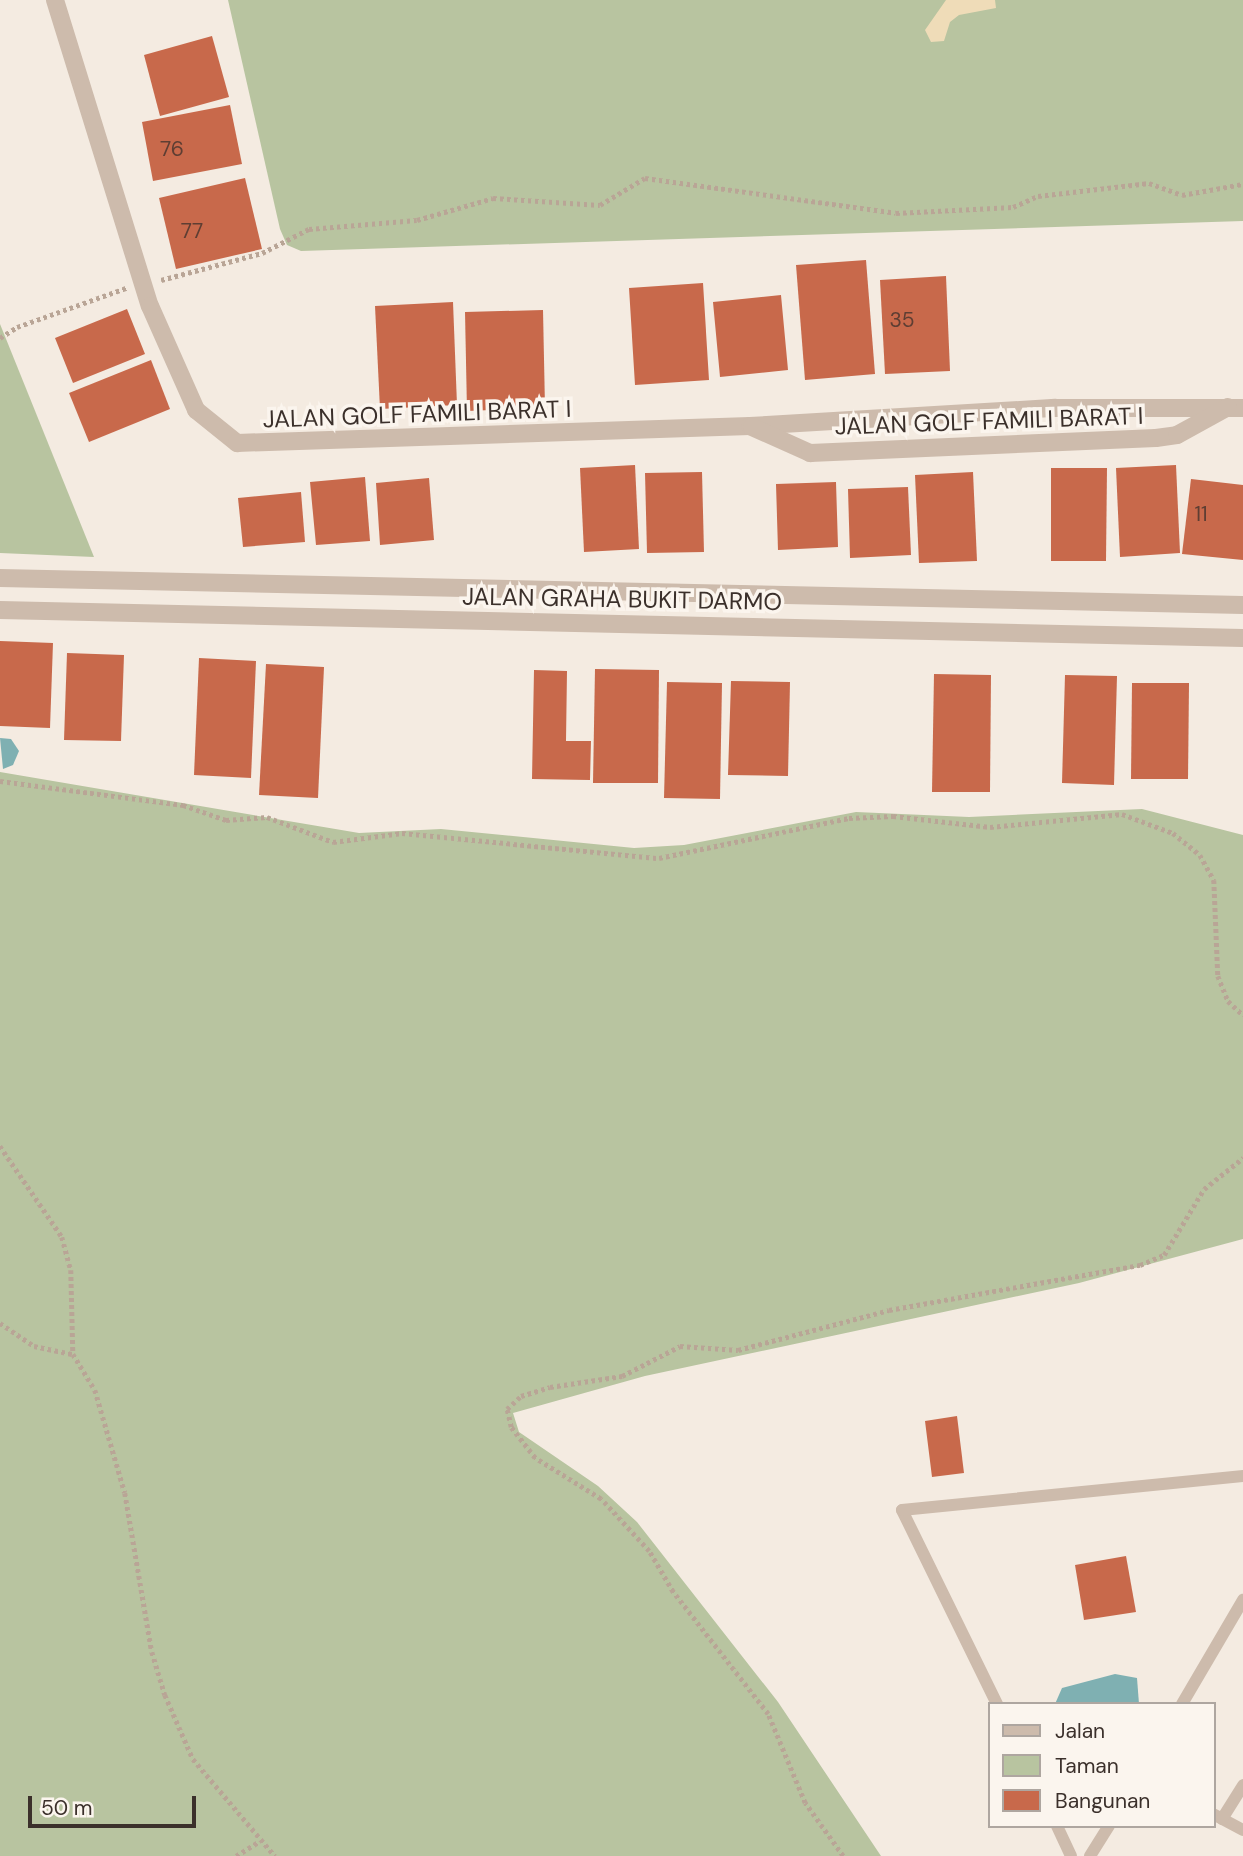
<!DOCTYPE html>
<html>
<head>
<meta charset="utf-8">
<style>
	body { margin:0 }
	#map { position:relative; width:1243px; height:1856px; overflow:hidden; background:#f4ebe1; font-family:"DM Sans",sans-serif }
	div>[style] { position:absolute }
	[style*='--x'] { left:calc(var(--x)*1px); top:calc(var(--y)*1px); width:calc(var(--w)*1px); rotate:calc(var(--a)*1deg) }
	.green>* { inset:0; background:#b8c4a0 }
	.sand>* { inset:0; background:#efdcb8 }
	.water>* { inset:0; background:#7fb0b2 }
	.building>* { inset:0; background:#c8694b }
	.path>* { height:4.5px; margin-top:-2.25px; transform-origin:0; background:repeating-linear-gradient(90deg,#b9a596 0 3.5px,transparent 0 7px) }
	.service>* { height:12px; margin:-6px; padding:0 6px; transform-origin:6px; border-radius:6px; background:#cdbbac }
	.minor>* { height:18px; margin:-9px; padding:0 9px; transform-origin:9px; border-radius:9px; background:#cdbbac }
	span { translate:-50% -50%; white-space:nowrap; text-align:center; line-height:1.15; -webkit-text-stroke:7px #fbf5ee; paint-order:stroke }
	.number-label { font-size:21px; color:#5e3e33 }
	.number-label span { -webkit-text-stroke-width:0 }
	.street-label { font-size:24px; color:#3b302b }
	.legend { position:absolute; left:988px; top:1702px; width:228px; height:126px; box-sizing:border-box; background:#fbf5ee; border:2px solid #aea6a0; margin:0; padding:9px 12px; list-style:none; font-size:21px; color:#3b302b }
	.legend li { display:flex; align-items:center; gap:14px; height:35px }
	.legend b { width:35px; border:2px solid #aea6a0 }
	.scale { position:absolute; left:28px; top:1796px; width:168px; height:32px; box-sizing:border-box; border:4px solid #3b302b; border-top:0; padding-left:9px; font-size:21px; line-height:24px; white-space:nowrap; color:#3b302b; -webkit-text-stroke:5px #fbf5ee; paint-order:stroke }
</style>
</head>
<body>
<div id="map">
	<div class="green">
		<div style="clip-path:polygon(228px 0,1243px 0,1243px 221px,301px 251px,287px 245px,280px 229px)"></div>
		<div style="clip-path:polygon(0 324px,94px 557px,0 553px)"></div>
		<div style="clip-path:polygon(0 772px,359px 833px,441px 829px,634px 848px,684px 845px,856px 812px,969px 817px,1142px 809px,1243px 835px,1243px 1239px,1079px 1283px,645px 1376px,513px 1413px,519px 1432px,598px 1486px,637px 1522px,778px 1702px,881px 1856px,0 1856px)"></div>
	</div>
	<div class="sand">
		<div style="clip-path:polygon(946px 0,995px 0,996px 8px,959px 15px,950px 22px,944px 41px,931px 42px,925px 30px)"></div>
	</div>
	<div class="water">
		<div style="clip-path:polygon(0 738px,11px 739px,19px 751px,13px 765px,3px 769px)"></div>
		<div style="clip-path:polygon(1115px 1674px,1137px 1678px,1139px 1704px,1055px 1704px,1062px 1688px)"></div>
	</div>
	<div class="building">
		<div style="clip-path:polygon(212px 36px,229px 97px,160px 116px,144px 55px)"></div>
		<div style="clip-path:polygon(230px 105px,242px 164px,153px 181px,142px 122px)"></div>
		<div style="clip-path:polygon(245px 178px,262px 249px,176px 269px,159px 198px)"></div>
		<div style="clip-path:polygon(866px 260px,875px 374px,805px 380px,796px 265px)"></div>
		<div style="clip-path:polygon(946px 276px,950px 371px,885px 374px,880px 280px)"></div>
		<div style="clip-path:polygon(703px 283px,709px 380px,635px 385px,629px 288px)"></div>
		<div style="clip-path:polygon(781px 295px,788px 370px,720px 377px,713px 302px)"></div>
		<div style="clip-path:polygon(453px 302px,457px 405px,380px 409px,375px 306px)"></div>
		<div style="clip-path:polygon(127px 309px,145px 354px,73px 383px,55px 338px)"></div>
		<div style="clip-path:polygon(543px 310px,545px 408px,467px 411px,465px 312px)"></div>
		<div style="clip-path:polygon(151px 360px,170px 409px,89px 442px,69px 393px)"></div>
		<div style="clip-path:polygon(635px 465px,639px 549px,584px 552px,580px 468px)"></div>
		<div style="clip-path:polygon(1176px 465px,1180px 553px,1120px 557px,1116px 468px)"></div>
		<div style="clip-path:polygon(1051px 468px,1107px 468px,1106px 561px,1051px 561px)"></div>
		<div style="clip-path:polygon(702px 472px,704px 552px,647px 553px,645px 473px)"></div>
		<div style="clip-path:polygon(973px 472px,977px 561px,919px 563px,915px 475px)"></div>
		<div style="clip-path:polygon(365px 477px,370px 541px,316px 545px,310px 482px)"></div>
		<div style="clip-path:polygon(429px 478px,434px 540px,380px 545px,376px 483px)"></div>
		<div style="clip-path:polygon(1191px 479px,1243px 485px,1243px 560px,1182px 554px)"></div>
		<div style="clip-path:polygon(836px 482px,838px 547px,778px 550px,776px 484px)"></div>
		<div style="clip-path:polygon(908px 487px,911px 555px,850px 558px,848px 489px)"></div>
		<div style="clip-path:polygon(301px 492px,305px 542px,243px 547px,238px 498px)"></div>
		<div style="clip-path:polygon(0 641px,53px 643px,50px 728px,0 726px)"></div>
		<div style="clip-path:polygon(67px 653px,124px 655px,121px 741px,64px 740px)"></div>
		<div style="clip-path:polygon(199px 658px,256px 661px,251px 778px,194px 775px)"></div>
		<div style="clip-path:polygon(266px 664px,324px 667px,318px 798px,259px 795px)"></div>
		<div style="clip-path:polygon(595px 669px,659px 670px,658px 783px,593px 783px)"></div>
		<div style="clip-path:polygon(534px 670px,567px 671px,566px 741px,591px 741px,590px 780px,532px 779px)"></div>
		<div style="clip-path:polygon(934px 674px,991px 675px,990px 792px,932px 792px)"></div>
		<div style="clip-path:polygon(1065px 675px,1117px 676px,1114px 785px,1062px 783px)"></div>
		<div style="clip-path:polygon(731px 681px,790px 682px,788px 776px,728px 775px)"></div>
		<div style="clip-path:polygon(667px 682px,722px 683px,720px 799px,664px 798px)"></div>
		<div style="clip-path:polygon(1132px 683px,1189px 683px,1188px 779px,1131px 779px)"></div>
		<div style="clip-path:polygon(957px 1416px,964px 1473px,932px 1477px,925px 1421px)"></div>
		<div style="clip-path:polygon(1126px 1556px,1136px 1612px,1084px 1620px,1075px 1565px)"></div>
	</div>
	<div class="path">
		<div style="--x:161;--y:280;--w:105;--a:-15"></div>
		<div style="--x:262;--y:253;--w:53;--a:-27.1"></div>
		<div style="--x:309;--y:229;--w:108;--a:-4.8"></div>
		<div style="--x:417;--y:220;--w:79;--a:-16.1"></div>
		<div style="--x:493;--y:198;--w:107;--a:3.7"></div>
		<div style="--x:600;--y:205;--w:52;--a:-31"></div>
		<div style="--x:645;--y:178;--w:253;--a:7.9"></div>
		<div style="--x:896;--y:213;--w:117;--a:-2.9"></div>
		<div style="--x:1013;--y:207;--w:27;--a:-24"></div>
		<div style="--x:1038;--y:196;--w:112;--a:-6.7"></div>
		<div style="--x:1149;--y:183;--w:35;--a:20"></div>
		<div style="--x:1182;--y:195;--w:62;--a:-10.2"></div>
		<div style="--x:0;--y:338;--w:20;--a:-33"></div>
		<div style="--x:17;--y:327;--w:116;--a:-19.7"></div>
		<div style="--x:0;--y:781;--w:185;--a:7.5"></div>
		<div style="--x:183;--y:805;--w:46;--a:19.2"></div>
		<div style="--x:226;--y:820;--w:41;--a:-4.2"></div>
		<div style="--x:267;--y:817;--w:71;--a:20.7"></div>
		<div style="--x:333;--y:842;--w:70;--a:-7.4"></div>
		<div style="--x:402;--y:833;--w:258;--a:5.6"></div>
		<div style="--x:659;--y:858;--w:194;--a:-11.9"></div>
		<div style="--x:849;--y:818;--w:44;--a:-2.6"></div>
		<div style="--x:893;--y:816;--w:98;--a:6.5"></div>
		<div style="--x:990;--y:827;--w:133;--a:-5.6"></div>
		<div style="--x:1122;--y:814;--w:54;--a:20.4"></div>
		<div style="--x:1173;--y:833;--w:35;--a:39"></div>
		<div style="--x:1200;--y:855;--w:29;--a:61"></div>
		<div style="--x:1214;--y:880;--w:96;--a:87.6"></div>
		<div style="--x:1218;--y:976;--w:27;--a:68"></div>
		<div style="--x:1228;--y:1001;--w:21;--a:43"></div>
		<div style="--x:0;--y:1146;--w:110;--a:55.7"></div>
		<div style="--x:62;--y:1237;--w:34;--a:75"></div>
		<div style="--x:71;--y:1270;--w:84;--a:88.6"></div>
		<div style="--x:0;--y:1323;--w:41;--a:34.1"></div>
		<div style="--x:34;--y:1346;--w:40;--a:12"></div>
		<div style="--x:73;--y:1354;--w:42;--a:58.6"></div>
		<div style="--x:95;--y:1390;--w:107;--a:73.8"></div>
		<div style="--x:125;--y:1493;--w:161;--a:80.4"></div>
		<div style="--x:152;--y:1652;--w:45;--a:73.2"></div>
		<div style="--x:165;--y:1695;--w:70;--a:66.4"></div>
		<div style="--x:193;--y:1759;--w:127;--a:49.8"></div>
		<div style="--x:236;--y:1856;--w:28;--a:-32"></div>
		<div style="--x:843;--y:1856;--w:65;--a:-125.6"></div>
		<div style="--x:805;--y:1803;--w:96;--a:-112.6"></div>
		<div style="--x:768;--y:1714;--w:155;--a:-127.9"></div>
		<div style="--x:673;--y:1592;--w:48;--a:-120.3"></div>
		<div style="--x:649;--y:1551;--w:71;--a:-132.7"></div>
		<div style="--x:601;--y:1499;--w:78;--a:-148.2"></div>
		<div style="--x:535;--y:1458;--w:39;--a:-128"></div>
		<div style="--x:511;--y:1427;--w:18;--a:-103"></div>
		<div style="--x:507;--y:1409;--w:19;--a:-43"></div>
		<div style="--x:521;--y:1396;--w:30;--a:-17"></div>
		<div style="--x:550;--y:1387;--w:73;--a:-8.7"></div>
		<div style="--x:622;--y:1376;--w:65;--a:-27.3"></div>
		<div style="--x:680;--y:1346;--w:58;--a:3.9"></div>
		<div style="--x:738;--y:1350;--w:156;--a:-14.8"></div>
		<div style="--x:889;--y:1310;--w:255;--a:-10.2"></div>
		<div style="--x:1140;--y:1265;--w:26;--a:-23"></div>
		<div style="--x:1164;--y:1255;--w:77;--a:-58.8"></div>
		<div style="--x:1204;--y:1189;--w:50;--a:-38.5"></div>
	</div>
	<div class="service">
		<div style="--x:997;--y:1704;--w:216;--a:-116.1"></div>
		<div style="--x:902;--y:1510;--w:343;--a:-5.7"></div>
		<div style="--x:1182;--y:1704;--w:121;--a:-59.6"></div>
		<div style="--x:1213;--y:1814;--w:34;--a:28"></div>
		<div style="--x:1222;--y:1819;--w:40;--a:-58"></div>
		<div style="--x:1057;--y:1826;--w:33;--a:65"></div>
		<div style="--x:1090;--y:1856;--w:36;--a:-58"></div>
	</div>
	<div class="minor">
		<div style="--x:55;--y:0;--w:320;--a:72.8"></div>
		<div style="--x:150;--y:306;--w:114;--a:66.1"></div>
		<div style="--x:196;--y:410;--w:53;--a:38.8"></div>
		<div style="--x:237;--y:443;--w:513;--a:-1.9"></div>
		<div style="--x:750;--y:426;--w:306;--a:-3.4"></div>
		<div style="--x:1055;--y:408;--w:188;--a:0"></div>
		<div style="--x:752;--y:427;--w:64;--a:24.1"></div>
		<div style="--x:810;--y:453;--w:346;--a:-2.5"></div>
		<div style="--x:1156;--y:438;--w:21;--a:-8"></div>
		<div style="--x:1177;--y:435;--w:58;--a:-28.8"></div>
		<div style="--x:0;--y:578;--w:1243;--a:1.24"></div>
		<div style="--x:0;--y:610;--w:1243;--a:1.29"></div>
	</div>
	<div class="number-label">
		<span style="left:172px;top:149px">76</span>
		<span style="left:192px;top:231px">77</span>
		<span style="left:902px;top:320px">35</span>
		<span style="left:1201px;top:514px">11</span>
	</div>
	<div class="street-label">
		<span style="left:417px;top:414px;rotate:-2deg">JALAN GOLF FAMILI BARAT I</span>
		<span style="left:989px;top:421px;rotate:-2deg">JALAN GOLF FAMILI BARAT I</span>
		<span style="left:622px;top:599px;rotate:1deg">JALAN GRAHA BUKIT DARMO</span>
	</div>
	<ul class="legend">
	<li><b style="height:9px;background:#cdbbac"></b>Jalan</li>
	<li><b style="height:19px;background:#b8c4a0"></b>Taman</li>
	<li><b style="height:19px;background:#c8694b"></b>Bangunan</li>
	</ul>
	<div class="scale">50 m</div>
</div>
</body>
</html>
